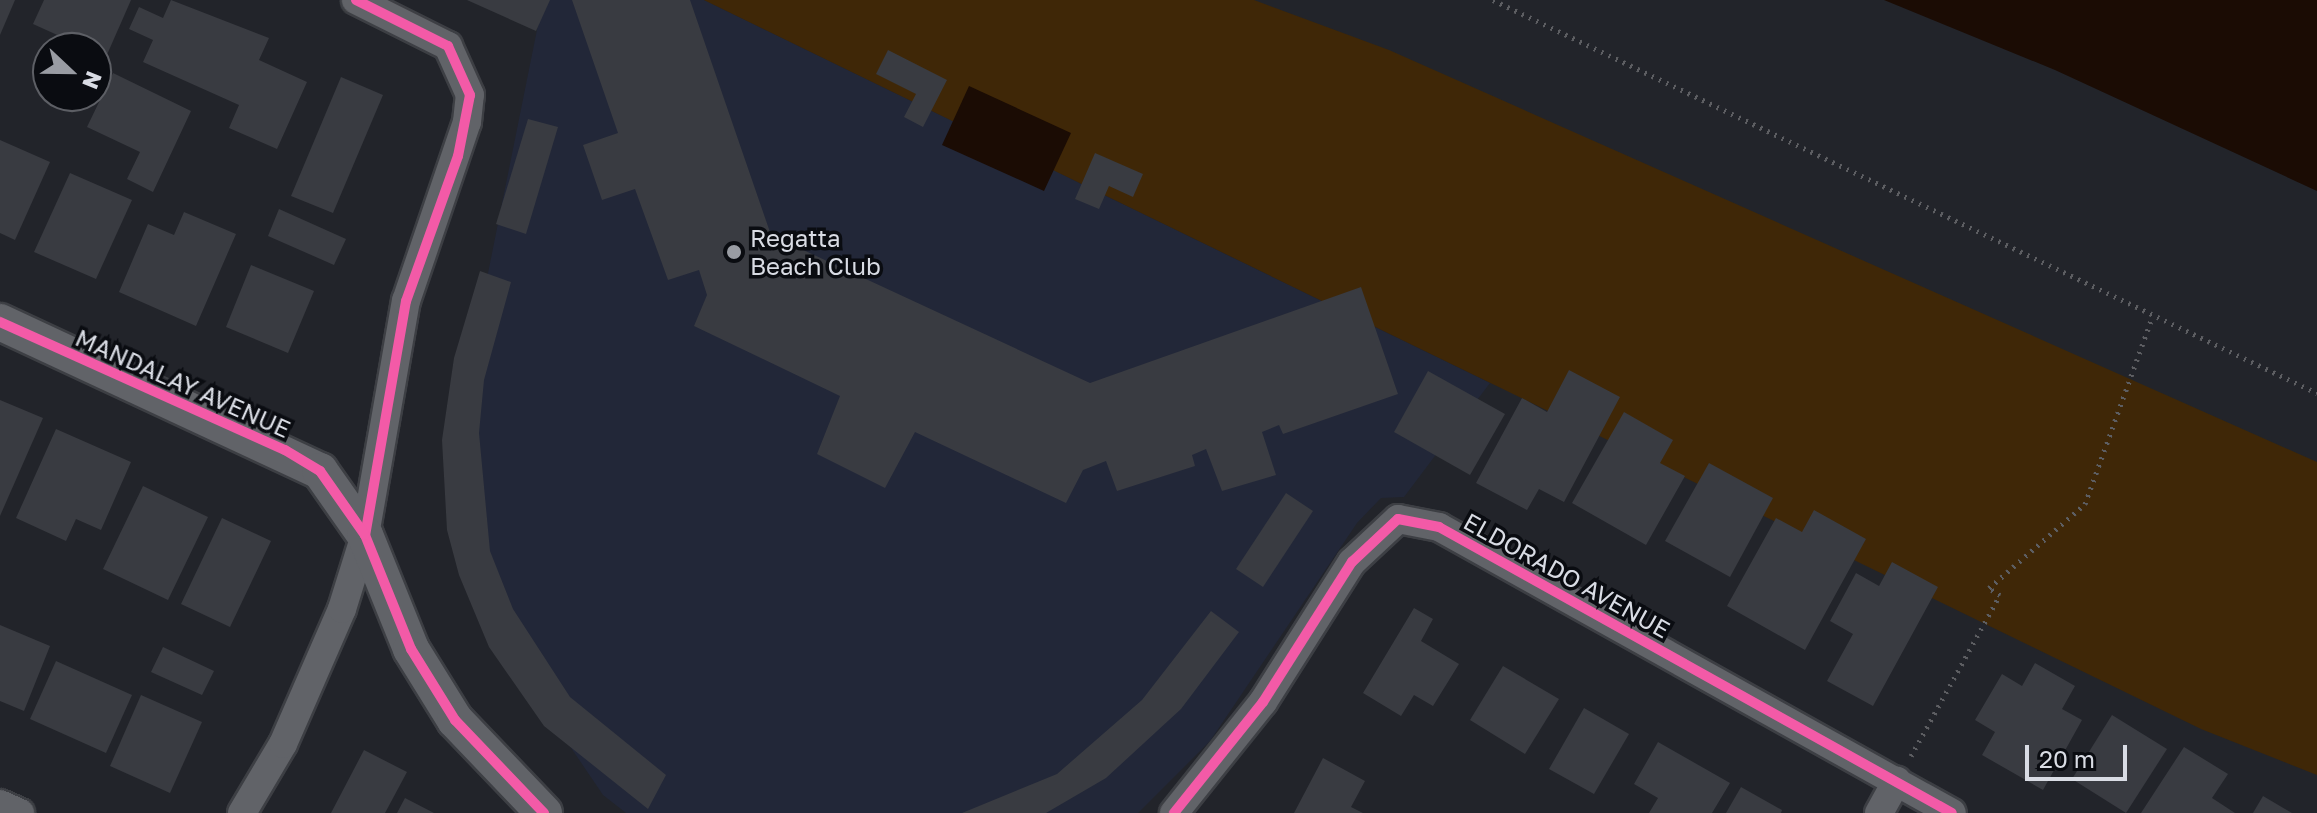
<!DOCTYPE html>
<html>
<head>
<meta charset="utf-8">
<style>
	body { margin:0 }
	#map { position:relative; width:2317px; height:813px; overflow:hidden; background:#22242a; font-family:"Golos Text",sans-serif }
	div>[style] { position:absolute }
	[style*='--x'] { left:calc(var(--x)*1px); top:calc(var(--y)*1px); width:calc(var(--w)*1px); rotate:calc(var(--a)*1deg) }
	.built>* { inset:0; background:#222738 }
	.green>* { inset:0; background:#3f2707 }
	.water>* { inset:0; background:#1b0c04 }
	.building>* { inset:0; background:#393b41 }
	.path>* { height:5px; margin-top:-2.5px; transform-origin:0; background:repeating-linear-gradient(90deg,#5d5e62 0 2px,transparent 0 8px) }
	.roads { filter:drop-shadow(2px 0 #3d3f44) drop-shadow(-2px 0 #3d3f44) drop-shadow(0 2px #3d3f44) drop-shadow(0 -2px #3d3f44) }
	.minor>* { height:28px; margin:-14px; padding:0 14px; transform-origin:14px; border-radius:14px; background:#616368 }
	.tertiary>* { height:36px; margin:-18px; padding:0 18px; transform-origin:18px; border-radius:18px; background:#616368 }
	.cycleway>* { height:10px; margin:-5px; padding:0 5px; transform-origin:5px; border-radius:5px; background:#f35aa7 }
	.dots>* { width:22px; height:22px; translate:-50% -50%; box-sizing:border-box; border:4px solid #0a0c11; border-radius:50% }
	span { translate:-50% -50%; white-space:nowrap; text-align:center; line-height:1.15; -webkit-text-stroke:7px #0a0c11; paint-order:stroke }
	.poi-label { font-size:24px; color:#d9dce4 }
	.left { translate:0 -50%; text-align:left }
	.street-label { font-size:24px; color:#d9dce4 }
	.north { position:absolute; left:32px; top:32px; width:80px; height:80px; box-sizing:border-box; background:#0a0c11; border:2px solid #5d5f65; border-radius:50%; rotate:112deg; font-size:22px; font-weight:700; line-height:32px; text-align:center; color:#d9dce4 }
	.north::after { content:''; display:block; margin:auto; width:28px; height:36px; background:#999ca3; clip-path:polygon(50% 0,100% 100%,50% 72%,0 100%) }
	.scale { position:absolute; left:2025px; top:745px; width:102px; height:36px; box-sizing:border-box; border:4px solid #d9dce4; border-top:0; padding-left:10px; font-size:24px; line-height:28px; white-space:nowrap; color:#d9dce4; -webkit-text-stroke:6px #0a0c11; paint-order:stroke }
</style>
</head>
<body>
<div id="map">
	<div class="built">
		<div style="clip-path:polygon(543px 0,704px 0,1490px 383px,1404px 497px,1381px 498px,1357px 523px,1210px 741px,1138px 813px,626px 813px,603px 795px,523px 677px,450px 540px,447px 409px,486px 283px)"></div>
	</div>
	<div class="green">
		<div style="clip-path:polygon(704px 0,1254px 0,1389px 50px,2317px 462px,2317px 775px,2201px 729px)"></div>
	</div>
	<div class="water">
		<div style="clip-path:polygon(1884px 0,2317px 0,2317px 191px,2055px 70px)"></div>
		<div style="clip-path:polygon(969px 86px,1071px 133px,1044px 191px,942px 145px)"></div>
	</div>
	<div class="building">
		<div style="clip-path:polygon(0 0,15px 0,0 35px)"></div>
		<div style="clip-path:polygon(44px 0,131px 0,106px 57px,33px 24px)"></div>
		<div style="clip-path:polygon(171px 0,269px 38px,259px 60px,307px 82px,277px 149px,229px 128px,239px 105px,143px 62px,153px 40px,129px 29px,139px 7px,163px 18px)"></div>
		<div style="clip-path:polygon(467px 0,550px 0,536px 31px)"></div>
		<div style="clip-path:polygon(572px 0,690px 0,771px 235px,1090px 383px,1361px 287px,1398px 394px,1283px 434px,1279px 425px,1262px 432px,1276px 475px,1222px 491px,1206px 449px,1192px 455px,1195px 466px,1117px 491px,1106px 461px,1083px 470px,1066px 503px,915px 432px,885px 488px,817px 454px,840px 396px,694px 326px,707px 295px,699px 270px,668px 280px,635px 189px,602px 200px,583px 145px,618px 133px)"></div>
		<div style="clip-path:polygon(888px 50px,947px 80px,923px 127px,904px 117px,916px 94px,876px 74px)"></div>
		<div style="clip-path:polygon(113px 73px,191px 111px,153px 192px,127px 179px,140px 152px,87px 127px)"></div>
		<div style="clip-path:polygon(341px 77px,383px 95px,333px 213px,291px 196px)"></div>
		<div style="clip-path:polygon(528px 119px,558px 127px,526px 234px,496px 224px)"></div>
		<div style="clip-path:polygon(0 140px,50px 162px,15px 240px,0 233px)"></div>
		<div style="clip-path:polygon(1095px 153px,1143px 174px,1133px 197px,1109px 186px,1099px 209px,1075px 199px)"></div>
		<div style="clip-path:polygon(70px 173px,132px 200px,96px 279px,34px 252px)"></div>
		<div style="clip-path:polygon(279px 209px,346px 239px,334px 265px,268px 236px)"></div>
		<div style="clip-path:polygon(184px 212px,236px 234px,196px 326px,119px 292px,148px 224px,174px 235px)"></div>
		<div style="clip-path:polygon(251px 265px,314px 291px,288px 353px,226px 327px)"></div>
		<div style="clip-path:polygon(480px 271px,511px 282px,484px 380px,479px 433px,490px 551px,513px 609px,570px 697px,666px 775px,648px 809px,544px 726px,489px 647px,459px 575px,447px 530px,442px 440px,454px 358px)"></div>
		<div style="clip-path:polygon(1569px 370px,1620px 397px,1564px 502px,1539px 489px,1527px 510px,1476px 483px,1522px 398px,1547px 412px)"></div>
		<div style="clip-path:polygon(1428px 371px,1505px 414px,1470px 475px,1394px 432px)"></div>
		<div style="clip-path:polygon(0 400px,43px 418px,0 516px)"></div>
		<div style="clip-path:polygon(1624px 412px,1673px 440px,1660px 463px,1685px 476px,1646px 545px,1572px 503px)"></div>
		<div style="clip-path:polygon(56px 429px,131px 462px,101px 530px,76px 519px,66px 541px,16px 518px)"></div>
		<div style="clip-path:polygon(1709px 463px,1773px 498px,1730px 577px,1665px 541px)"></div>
		<div style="clip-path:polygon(143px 486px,208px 517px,168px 600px,103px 569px)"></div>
		<div style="clip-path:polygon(1286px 493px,1313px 511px,1263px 587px,1236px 569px)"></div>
		<div style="clip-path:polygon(1814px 510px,1866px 539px,1805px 650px,1727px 606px,1776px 518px,1802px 532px)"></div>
		<div style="clip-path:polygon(222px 518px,271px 541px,230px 627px,181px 604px)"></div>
		<div style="clip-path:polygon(1892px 562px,1938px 587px,1873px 706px,1827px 681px,1853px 634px,1830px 621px,1856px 573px,1879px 586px)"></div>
		<div style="clip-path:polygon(1414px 608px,1433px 619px,1421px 641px,1459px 664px,1433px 706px,1414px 695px,1401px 716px,1363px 693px)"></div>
		<div style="clip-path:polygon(1211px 611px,1239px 632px,1181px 709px,1106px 778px,1046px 813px,962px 813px,1057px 774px,1142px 700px)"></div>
		<div style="clip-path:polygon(0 625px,50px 646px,24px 711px,0 701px)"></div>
		<div style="clip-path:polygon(163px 647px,214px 671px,202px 695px,151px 672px)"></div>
		<div style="clip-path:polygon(56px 661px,132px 695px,106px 753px,30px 719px)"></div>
		<div style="clip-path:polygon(2035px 663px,2075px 686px,2062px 709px,2082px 720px,2043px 790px,1982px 755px,1995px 732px,1975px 720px,2002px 674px,2022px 686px)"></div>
		<div style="clip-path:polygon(1503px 666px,1559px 699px,1525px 754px,1470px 720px)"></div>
		<div style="clip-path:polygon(141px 695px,202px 722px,170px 793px,110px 766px)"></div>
		<div style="clip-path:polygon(1584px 708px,1629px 734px,1594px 794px,1549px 769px)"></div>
		<div style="clip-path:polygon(2112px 715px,2167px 749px,2126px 813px,2072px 779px)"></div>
		<div style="clip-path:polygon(1658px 742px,1730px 783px,1712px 813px,1649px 813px,1658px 798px,1634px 784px)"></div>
		<div style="clip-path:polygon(2184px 747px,2228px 774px,2212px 798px,2235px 813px,2141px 813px)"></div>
		<div style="clip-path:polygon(364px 750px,407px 772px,385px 813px,331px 813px)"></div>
		<div style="clip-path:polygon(1323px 758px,1365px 781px,1351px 807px,1363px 813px,1294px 813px)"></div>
		<div style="clip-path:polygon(1741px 787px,1782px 810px,1781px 813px,1726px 813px)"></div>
		<div style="clip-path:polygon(2263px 796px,2292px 813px,2253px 813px)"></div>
		<div style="clip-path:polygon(405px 798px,434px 813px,397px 813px)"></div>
	</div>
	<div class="path">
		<div style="--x:1493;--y:0;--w:913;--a:25.5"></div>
		<div style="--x:1911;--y:756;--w:184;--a:-61.1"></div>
		<div style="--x:2000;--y:595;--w:13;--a:-148"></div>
		<div style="--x:1989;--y:588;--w:128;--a:-41.2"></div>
		<div style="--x:2085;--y:504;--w:198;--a:-70.2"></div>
	</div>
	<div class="roads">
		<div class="minor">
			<div style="--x:0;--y:804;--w:22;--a:24"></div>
			<div style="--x:242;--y:813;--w:80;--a:-59.3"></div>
			<div style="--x:283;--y:744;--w:147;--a:-66.4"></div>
			<div style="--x:342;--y:609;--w:77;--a:-72.7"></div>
			<div style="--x:365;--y:535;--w:238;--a:-80.1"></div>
			<div style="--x:406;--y:301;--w:189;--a:-71.2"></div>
			<div style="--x:467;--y:122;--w:27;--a:-84"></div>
			<div style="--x:470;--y:95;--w:54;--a:-114.2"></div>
			<div style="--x:448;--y:46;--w:103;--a:-153.4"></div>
			<div style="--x:1174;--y:813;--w:142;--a:-51.3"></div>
			<div style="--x:1263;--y:702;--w:166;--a:-57.6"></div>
			<div style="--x:1352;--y:562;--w:63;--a:-43.1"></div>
			<div style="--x:1398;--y:519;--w:42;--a:11"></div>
			<div style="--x:1439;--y:527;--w:587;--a:29.14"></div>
			<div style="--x:1879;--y:813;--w:37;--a:-61"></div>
		</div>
		<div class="tertiary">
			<div style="--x:0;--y:322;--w:353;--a:25"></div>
			<div style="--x:320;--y:471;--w:78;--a:54.9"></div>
			<div style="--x:365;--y:535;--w:123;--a:68"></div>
			<div style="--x:411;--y:649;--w:84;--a:58.2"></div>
			<div style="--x:455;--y:720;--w:129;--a:46.3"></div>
		</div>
	</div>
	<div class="cycleway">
		<div style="--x:356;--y:0;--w:103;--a:26.6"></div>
		<div style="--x:448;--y:46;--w:54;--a:65.8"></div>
		<div style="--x:470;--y:95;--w:62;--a:101.1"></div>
		<div style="--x:458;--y:156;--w:154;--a:109.7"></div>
		<div style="--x:406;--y:301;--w:238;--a:99.9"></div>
		<div style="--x:365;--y:535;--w:123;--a:68"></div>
		<div style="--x:411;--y:649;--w:84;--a:58.2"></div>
		<div style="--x:455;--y:720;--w:129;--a:46.3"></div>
		<div style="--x:0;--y:322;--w:312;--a:24.2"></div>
		<div style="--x:285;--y:450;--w:41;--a:31"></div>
		<div style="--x:320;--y:471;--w:78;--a:54.9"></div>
		<div style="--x:1174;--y:813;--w:142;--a:-51.3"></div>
		<div style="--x:1263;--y:702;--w:166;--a:-57.6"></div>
		<div style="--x:1352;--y:562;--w:63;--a:-43.1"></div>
		<div style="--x:1398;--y:519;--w:42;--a:11"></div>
		<div style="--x:1439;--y:527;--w:587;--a:29.14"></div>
	</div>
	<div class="dots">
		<div style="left:734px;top:252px;background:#999ca3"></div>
	</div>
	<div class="poi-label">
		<span class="left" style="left:750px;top:252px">Regatta<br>Beach Club</span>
	</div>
	<div class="street-label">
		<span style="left:183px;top:383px;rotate:24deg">MANDALAY AVENUE</span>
		<span style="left:1567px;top:575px;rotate:29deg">ELDORADO AVENUE</span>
	</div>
	<div class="north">N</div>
	<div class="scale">20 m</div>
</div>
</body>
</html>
